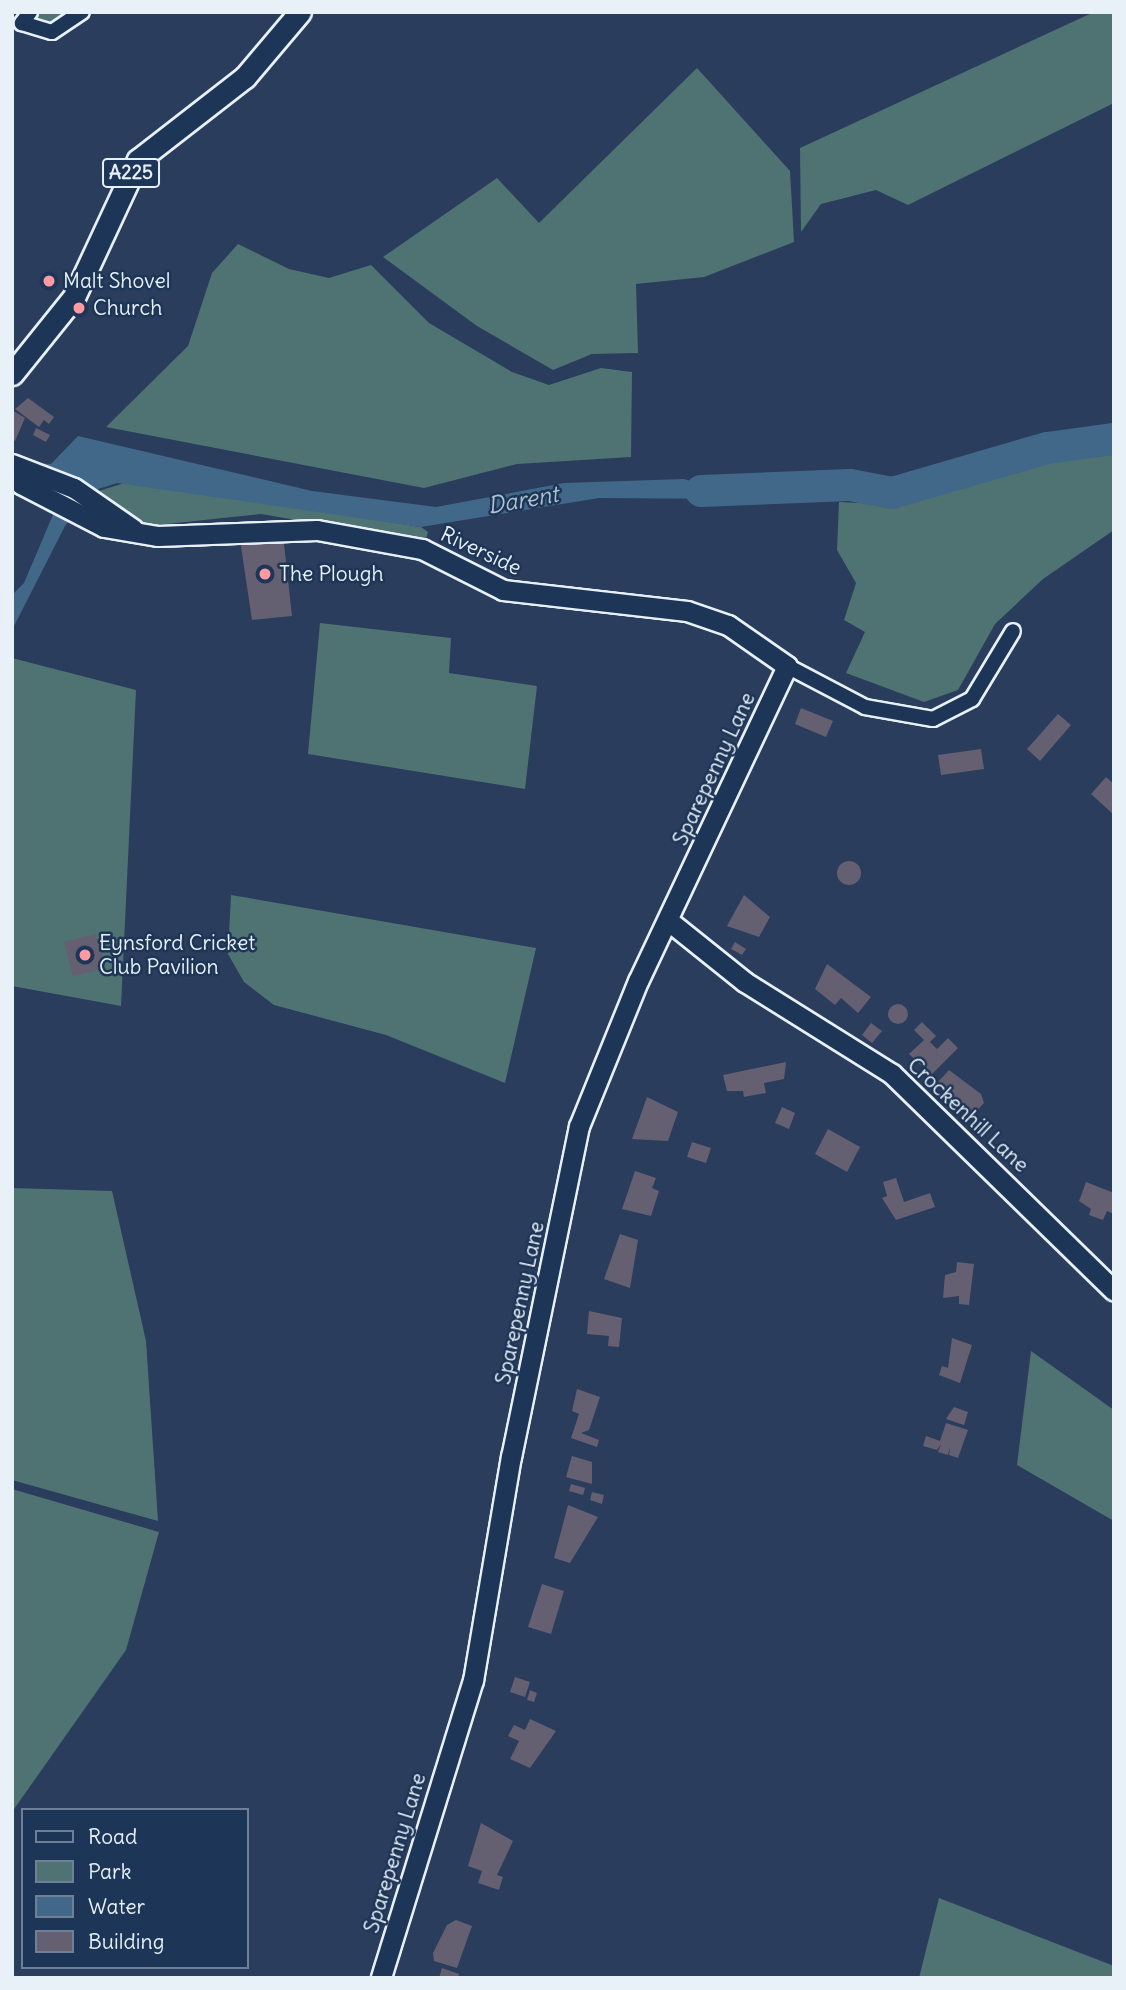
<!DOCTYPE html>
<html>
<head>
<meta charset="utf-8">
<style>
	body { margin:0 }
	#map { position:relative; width:1126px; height:1990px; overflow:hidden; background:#2b3d5c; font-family:Delius,sans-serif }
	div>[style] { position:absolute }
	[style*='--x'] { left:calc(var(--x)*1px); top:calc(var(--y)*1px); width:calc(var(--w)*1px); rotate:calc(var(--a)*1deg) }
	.green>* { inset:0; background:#4f7273 }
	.water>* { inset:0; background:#416889 }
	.river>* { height:32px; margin:-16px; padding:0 16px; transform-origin:16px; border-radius:16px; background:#416889 }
	.building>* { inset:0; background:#645f71 }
	.round { border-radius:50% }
	.roads { filter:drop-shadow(2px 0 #e8f1f8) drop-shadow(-2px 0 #e8f1f8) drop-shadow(0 2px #e8f1f8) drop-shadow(0 -2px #e8f1f8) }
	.street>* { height:14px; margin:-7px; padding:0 7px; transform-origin:7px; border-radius:7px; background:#1d3557 }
	.secondary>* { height:19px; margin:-9.5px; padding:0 9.5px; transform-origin:9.5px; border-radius:9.5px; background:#1d3557 }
	.primary>* { height:21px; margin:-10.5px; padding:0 10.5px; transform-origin:10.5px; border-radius:10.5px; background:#1d3557 }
	.dots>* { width:19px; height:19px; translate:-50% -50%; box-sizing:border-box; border:4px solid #1d3557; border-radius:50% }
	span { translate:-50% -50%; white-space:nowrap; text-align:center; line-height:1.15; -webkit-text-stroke:5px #1d3557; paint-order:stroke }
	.shield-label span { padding:2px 5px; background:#1d3557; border:2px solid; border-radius:5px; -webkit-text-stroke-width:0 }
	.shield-label { font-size:19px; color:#e8f1f8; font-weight:700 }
	.poi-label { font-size:21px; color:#e8f1f8 }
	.left { translate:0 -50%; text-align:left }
	.street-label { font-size:21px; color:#e8f1f8 }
	.water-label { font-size:23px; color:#aec1d1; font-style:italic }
	.frame { position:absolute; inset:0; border:14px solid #e8f1f8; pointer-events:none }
	.legend { position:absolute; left:21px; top:1808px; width:228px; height:161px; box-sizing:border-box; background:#1d3557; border:2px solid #6e8097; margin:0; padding:9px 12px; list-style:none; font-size:21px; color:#e8f1f8 }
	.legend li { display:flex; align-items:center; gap:14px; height:35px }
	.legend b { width:35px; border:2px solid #6e8097 }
</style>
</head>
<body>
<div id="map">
	<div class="green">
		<div style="clip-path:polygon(37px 12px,75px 12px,47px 27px,36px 20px)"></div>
		<div style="clip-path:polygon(1094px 12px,1114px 12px,1114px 103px,908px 205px,876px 190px,821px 204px,801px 232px,800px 148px)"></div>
		<div style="clip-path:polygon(697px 68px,790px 171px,794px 242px,704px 277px,636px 284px,638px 353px,592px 354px,553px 370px,477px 326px,383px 257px,497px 178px,539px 223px)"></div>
		<div style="clip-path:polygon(238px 244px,289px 269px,329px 278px,371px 265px,429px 323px,512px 372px,549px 385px,601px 368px,632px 372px,631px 457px,517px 464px,424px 488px,106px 427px,188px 346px,212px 273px)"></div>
		<div style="clip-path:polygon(1114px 454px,1114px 530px,1043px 579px,995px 624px,958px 690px,924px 702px,846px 673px,865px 632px,844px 620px,856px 583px,837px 550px,839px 502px,899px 505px,1048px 456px)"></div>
		<div style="clip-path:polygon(131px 481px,421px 527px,428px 532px,425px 542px,261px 514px,148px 526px,89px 494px)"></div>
		<div style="clip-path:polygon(320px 623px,451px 638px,449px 673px,537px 686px,525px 789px,308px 754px)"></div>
		<div style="clip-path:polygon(12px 658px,136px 690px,121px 1006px,12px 986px)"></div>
		<div style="clip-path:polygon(231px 895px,536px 948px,505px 1083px,386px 1035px,274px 1005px,244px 982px,228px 954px)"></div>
		<div style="clip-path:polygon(12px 1188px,112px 1191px,146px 1341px,158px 1521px,12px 1480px)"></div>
		<div style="clip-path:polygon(1031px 1351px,1114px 1410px,1114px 1521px,1017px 1465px)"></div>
		<div style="clip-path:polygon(12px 1489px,159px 1532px,126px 1650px,12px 1812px)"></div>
		<div style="clip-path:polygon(939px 1898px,1114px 1966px,1114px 1978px,919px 1978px)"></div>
	</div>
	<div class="water">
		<div style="clip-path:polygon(78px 436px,312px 491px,436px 507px,564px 483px,684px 479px,710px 487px,742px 484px,741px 499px,599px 498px,421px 527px,117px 483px,92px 491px,65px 526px,12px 630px,12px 595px,24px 583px,58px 503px,35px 463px,51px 464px)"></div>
	</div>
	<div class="river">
		<div style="--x:701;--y:491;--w:149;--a:-2.3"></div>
		<div style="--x:850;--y:485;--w:43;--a:10.8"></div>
		<div style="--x:892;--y:493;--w:161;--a:-16.2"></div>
		<div style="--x:1047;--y:448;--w:68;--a:-7.7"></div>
	</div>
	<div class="building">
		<div style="clip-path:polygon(28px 398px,54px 417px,49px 424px,44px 420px,39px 427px,15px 409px)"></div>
		<div style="clip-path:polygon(12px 410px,25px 418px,15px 441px,12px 439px)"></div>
		<div style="clip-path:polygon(36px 428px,50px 435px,46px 442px,33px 435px)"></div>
		<div style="clip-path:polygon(283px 535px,292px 616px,252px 620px,240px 540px)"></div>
		<div style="clip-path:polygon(801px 708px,833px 721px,826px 737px,795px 724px)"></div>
		<div style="clip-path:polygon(1058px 714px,1071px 725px,1040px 761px,1027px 749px)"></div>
		<div style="clip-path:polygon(981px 749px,984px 769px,941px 775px,938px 755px)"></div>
		<div style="clip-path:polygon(1106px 777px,1114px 784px,1114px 815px,1091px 794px)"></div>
		<div class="round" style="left:837px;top:861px;width:24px;height:24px"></div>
		<div style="clip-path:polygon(744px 895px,770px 917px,759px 937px,727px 926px)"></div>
		<div style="clip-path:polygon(96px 934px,106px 968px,73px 976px,64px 942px)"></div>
		<div style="clip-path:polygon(735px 942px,746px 949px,742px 955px,731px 949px)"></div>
		<div style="clip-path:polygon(827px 964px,871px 997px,858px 1013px,841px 998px,835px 1005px,815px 989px)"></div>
		<div class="round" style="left:888px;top:1004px;width:20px;height:20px"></div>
		<div style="clip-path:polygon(922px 1022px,936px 1036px,930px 1042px,937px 1049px,948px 1038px,958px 1048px,931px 1075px,909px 1054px,924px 1040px,914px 1030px)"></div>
		<div style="clip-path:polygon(871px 1023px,882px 1031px,872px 1043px,862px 1035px)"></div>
		<div style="clip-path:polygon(786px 1062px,784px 1079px,764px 1083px,766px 1093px,744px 1097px,743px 1091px,727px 1091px,723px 1075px)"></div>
		<div style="clip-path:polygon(949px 1070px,981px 1094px,984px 1103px,973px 1115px,938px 1082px)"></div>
		<div style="clip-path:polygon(647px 1097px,678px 1112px,668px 1141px,632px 1139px)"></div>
		<div style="clip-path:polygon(782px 1107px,795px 1113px,789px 1129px,775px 1123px)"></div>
		<div style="clip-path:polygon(828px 1129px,860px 1147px,847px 1172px,815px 1154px)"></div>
		<div style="clip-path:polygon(692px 1142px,711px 1148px,706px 1163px,687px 1157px)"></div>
		<div style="clip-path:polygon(635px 1171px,656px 1178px,652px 1188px,659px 1191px,651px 1216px,622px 1209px)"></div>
		<div style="clip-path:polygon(896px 1178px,904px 1202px,930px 1193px,935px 1207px,896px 1220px,882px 1198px,887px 1196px,883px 1182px)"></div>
		<div style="clip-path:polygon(1086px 1182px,1114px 1193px,1114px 1214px,1107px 1211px,1103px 1220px,1089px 1215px,1091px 1209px,1079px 1201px)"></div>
		<div style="clip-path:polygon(620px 1234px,638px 1240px,630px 1288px,604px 1279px)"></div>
		<div style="clip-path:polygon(957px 1262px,974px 1264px,969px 1305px,959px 1304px,959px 1296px,943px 1298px,945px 1275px,956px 1272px)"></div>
		<div style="clip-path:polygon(589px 1311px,622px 1318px,619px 1347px,608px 1346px,609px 1336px,587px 1334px)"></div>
		<div style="clip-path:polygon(952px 1338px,972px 1345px,960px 1383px,939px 1375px,942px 1366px,948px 1368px)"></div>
		<div style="clip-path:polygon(577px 1389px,600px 1397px,589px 1430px,581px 1433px,599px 1440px,597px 1447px,571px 1438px,579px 1414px,572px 1411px)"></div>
		<div style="clip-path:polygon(954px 1407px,968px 1412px,964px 1425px,946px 1419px)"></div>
		<div style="clip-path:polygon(946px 1423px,968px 1430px,958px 1458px,949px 1455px,950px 1447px,948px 1455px,938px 1452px,941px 1444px,937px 1450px,923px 1446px,926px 1436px,940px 1441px)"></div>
		<div style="clip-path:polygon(572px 1456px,592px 1462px,592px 1484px,566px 1477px)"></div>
		<div style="clip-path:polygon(571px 1484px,585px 1488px,583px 1495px,569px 1491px)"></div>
		<div style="clip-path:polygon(592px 1492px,604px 1495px,602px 1504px,590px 1500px)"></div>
		<div style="clip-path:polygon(568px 1505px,598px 1517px,570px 1563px,554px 1558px)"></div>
		<div style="clip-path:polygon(542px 1584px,564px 1591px,551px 1634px,528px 1627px)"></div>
		<div style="clip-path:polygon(515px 1677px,530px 1682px,525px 1697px,510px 1692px)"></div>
		<div style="clip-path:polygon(530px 1690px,537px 1693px,534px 1702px,527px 1700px)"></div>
		<div style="clip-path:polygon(530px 1719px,556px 1731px,530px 1768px,510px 1759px,519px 1741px,508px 1736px,514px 1725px,525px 1730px)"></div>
		<div style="clip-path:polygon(481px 1823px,513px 1841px,497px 1875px,503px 1877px,499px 1890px,478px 1883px,482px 1871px,468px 1866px)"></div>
		<div style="clip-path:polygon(456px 1920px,472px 1926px,457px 1968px,434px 1961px,433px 1953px,447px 1925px)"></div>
		<div style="clip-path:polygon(442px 1968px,459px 1974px,458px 1978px,439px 1978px)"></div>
	</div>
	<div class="roads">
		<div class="street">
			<div style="--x:30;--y:12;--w:14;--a:126"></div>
			<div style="--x:22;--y:23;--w:31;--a:17"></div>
			<div style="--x:52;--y:32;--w:36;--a:-34"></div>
			<div style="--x:787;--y:666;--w:88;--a:27.7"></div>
			<div style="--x:865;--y:707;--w:69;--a:10"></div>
			<div style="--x:933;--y:719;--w:44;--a:-27.1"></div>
			<div style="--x:972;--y:699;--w:79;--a:-58.9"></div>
		</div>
		<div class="secondary">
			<div style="--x:12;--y:464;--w:66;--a:21.2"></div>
			<div style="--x:74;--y:488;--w:72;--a:34.8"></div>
			<div style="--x:14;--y:466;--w:19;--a:69"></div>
			<div style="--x:21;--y:484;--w:93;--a:27.4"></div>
			<div style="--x:104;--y:527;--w:55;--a:9.5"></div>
			<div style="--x:158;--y:536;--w:159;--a:-2.2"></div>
			<div style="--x:317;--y:530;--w:107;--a:10.3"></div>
			<div style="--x:422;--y:549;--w:91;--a:26.8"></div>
			<div style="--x:503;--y:590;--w:185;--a:6.5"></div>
			<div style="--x:687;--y:611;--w:43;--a:18.9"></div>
			<div style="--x:728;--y:625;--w:72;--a:34.8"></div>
			<div style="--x:787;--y:666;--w:348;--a:115.3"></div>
			<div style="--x:638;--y:981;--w:157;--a:112.1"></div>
			<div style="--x:579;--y:1126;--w:337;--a:101.6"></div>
			<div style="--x:511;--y:1456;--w:227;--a:99.6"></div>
			<div style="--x:473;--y:1680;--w:312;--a:107.2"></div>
			<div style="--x:670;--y:922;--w:96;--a:38.7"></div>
			<div style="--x:745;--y:982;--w:173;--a:32"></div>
			<div style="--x:892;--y:1074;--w:310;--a:44.3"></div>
		</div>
		<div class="primary">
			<div style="--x:12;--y:374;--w:99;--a:-51.2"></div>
			<div style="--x:74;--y:297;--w:151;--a:-65"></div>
			<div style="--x:138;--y:160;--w:135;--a:-37.8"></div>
			<div style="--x:245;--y:77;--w:85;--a:-49.8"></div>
		</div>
	</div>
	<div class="dots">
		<div style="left:49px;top:281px;background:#ff9aa2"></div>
		<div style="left:79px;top:308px;background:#ff9aa2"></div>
		<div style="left:265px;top:574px;background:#ff9aa2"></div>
		<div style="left:85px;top:955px;background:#ff9aa2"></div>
	</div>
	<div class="shield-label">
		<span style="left:131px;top:173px">A225</span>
	</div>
	<div class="poi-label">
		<span class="left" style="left:63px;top:281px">Malt Shovel</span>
		<span class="left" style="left:93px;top:308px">Church</span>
		<span class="left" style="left:279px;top:574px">The Plough</span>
		<span class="left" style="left:99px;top:955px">Eynsford Cricket<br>Club Pavilion</span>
	</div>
	<div class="street-label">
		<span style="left:481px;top:551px;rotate:25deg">Riverside</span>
		<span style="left:714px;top:769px;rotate:-65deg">Sparepenny Lane</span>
		<span style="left:968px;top:1115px;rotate:43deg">Crockenhill Lane</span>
		<span style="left:520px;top:1303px;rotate:-78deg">Sparepenny Lane</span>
		<span style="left:395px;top:1853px;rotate:-73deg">Sparepenny Lane</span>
	</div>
	<div class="water-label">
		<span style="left:523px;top:500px;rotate:-10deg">Darent</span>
	</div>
	<div class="frame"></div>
	<ul class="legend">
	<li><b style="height:9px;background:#1d3557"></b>Road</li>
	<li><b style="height:19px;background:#4f7273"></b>Park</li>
	<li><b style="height:19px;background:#416889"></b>Water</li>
	<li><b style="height:19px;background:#645f71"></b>Building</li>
	</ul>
</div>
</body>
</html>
